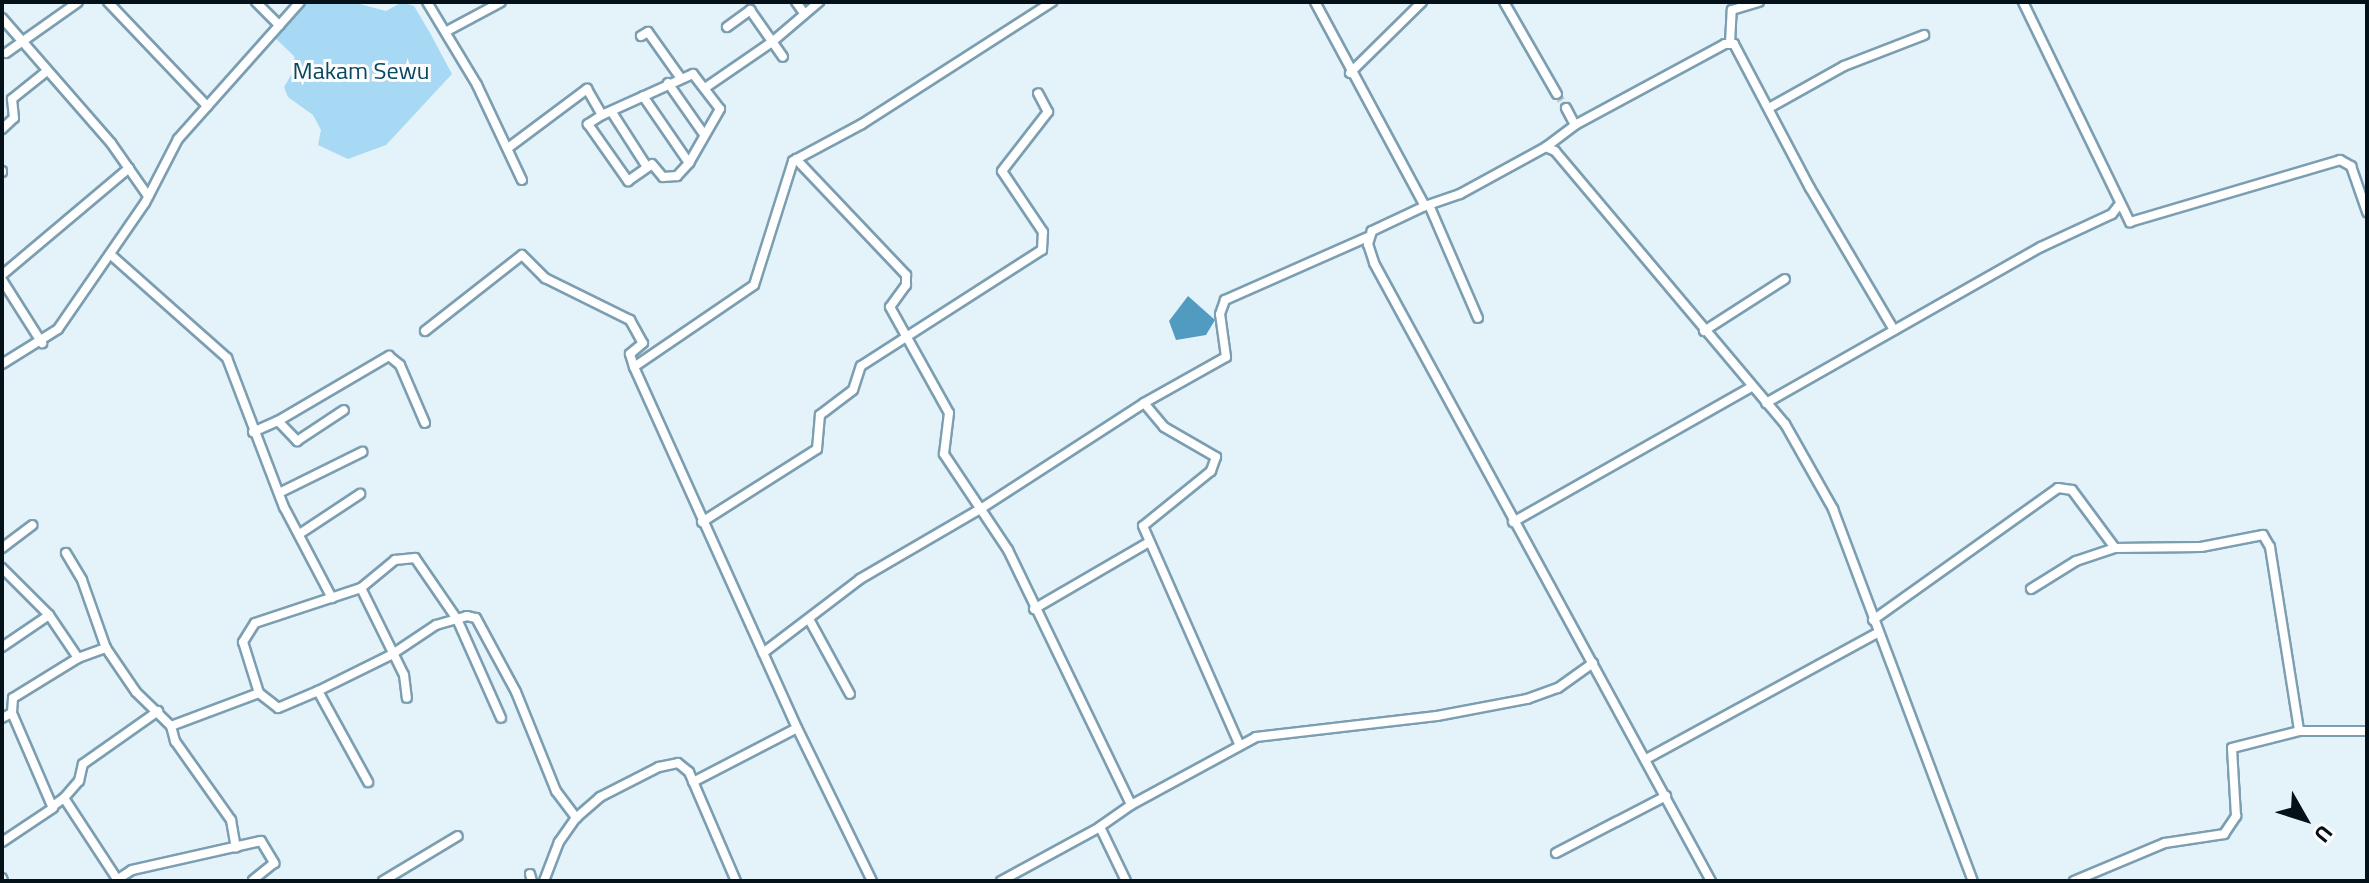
<!DOCTYPE html>
<html>
<head>
<meta charset="utf-8">
<style>
	body { margin:0 }
	#map { position:relative; width:2369px; height:883px; overflow:hidden; background:#e4f2fa; font-family:"Titillium Web",sans-serif }
	div>[style] { position:absolute }
	[style*='--x'] { left:calc(var(--x)*1px); top:calc(var(--y)*1px); width:calc(var(--w)*1px); rotate:calc(var(--a)*1deg) }
	.green>* { inset:0; background:#a7d9f4 }
	.water>* { inset:0; background:#519bc0 }
	.minor-tunnel>* { height:8px; margin-top:-4px; transform-origin:0; background:repeating-linear-gradient(90deg,#c3d0d8 0 8px,transparent 0 12px) }
	.roads { filter:drop-shadow(2px 0 #7c9eb1) drop-shadow(-2px 0 #7c9eb1) drop-shadow(0 2px #7c9eb1) drop-shadow(0 -2px #7c9eb1) }
	.minor>* { height:8px; margin:-4px; padding:0 4px; transform-origin:4px; border-radius:4px; background:#fff }
	span { translate:-50% -50%; white-space:nowrap; text-align:center; line-height:1.15; -webkit-text-stroke:6px #fdfdfd; paint-order:stroke }
	.park-label { font-size:24px; color:#084862 }
	.frame { position:absolute; inset:0; border:4px solid #051118; pointer-events:none }
	.north { position:absolute; left:2265px; top:779px; width:80px; height:80px; -webkit-text-stroke:6px #fdfdfd; paint-order:stroke; rotate:129deg; font-size:22px; font-weight:700; line-height:32px; text-align:center; color:#051118 }
	.north::after { content:''; display:block; margin:auto; width:28px; height:36px; background:#051118; clip-path:polygon(50% 0,100% 100%,50% 72%,0 100%) }
</style>
</head>
<body>
<div id="map">
	<div class="green">
		<div style="clip-path:polygon(305px 2px,352px 2px,386px 11px,402px 2px,414px 6px,430px 33px,452px 74px,386px 145px,348px 159px,318px 145px,321px 130px,313px 115px,288px 97px,284px 87px,296px 67px,294px 56px,273px 36px)"></div>
	</div>
	<div class="water">
		<div style="clip-path:polygon(1188px 296px,1215px 320px,1206px 335px,1176px 340px,1169px 321px)"></div>
	</div>
	<div class="minor-tunnel">
		<div style="--x:1557;--y:94;--w:17;--a:57"></div>
	</div>
	<div class="roads">
		<div class="minor">
			<div style="--x:108;--y:2;--w:144;--a:46.4"></div>
			<div style="--x:256;--y:2;--w:33;--a:45"></div>
			<div style="--x:427;--y:2;--w:97;--a:58.9"></div>
			<div style="--x:477;--y:85;--w:105;--a:64.7"></div>
			<div style="--x:796;--y:2;--w:14;--a:54"></div>
			<div style="--x:1315;--y:2;--w:232;--a:61.7"></div>
			<div style="--x:1425;--y:206;--w:37;--a:-19"></div>
			<div style="--x:1460;--y:194;--w:98;--a:-28.7"></div>
			<div style="--x:1546;--y:147;--w:10;--a:24"></div>
			<div style="--x:1555;--y:151;--w:357;--a:49.9"></div>
			<div style="--x:1785;--y:424;--w:98;--a:60.5"></div>
			<div style="--x:1833;--y:509;--w:397;--a:69.4"></div>
			<div style="--x:1504;--y:2;--w:106;--a:60.1"></div>
			<div style="--x:2023;--y:2;--w:245;--a:64.1"></div>
			<div style="--x:2130;--y:222;--w:219;--a:-16.4"></div>
			<div style="--x:2340;--y:160;--w:13;--a:29"></div>
			<div style="--x:2351;--y:166;--w:49;--a:70.8"></div>
			<div style="--x:2;--y:18;--w:166;--a:48.9"></div>
			<div style="--x:111;--y:143;--w:65;--a:55.1"></div>
			<div style="--x:727;--y:27;--w:29;--a:-36"></div>
			<div style="--x:750;--y:10;--w:57;--a:54.9"></div>
			<div style="--x:447;--y:31;--w:61;--a:-28.2"></div>
			<div style="--x:641;--y:36;--w:8;--a:-30"></div>
			<div style="--x:648;--y:32;--w:55;--a:54.6"></div>
			<div style="--x:1730;--y:43;--w:33;--a:-87"></div>
			<div style="--x:1732;--y:10;--w:28;--a:-17"></div>
			<div style="--x:6;--y:53;--w:88;--a:-35.3"></div>
			<div style="--x:1350;--y:73;--w:101;--a:-44.6"></div>
			<div style="--x:668;--y:83;--w:61;--a:55"></div>
			<div style="--x:705;--y:88;--w:81;--a:-34.5"></div>
			<div style="--x:772;--y:42;--w:62;--a:-40.4"></div>
			<div style="--x:1566;--y:108;--w:19;--a:62"></div>
			<div style="--x:1769;--y:108;--w:86;--a:-29.2"></div>
			<div style="--x:1844;--y:66;--w:86;--a:-21.2"></div>
			<div style="--x:613;--y:114;--w:63;--a:57.3"></div>
			<div style="--x:602;--y:115;--w:100;--a:-24.3"></div>
			<div style="--x:693;--y:74;--w:44;--a:52.4"></div>
			<div style="--x:720;--y:109;--w:62;--a:119.9"></div>
			<div style="--x:2;--y:129;--w:16;--a:-43"></div>
			<div style="--x:14;--y:118;--w:19;--a:-96"></div>
			<div style="--x:12;--y:99;--w:45;--a:-38.7"></div>
			<div style="--x:1546;--y:147;--w:36;--a:-37"></div>
			<div style="--x:1575;--y:125;--w:170;--a:-28.4"></div>
			<div style="--x:1725;--y:44;--w:9;--a:0"></div>
			<div style="--x:1734;--y:44;--w:163;--a:62.2"></div>
			<div style="--x:1810;--y:188;--w:165;--a:59.4"></div>
			<div style="--x:508;--y:148;--w:99;--a:-36.8"></div>
			<div style="--x:587;--y:89;--w:30;--a:60"></div>
			<div style="--x:602;--y:115;--w:17;--a:147"></div>
			<div style="--x:588;--y:124;--w:70;--a:54.9"></div>
			<div style="--x:628;--y:181;--w:29;--a:-35"></div>
			<div style="--x:652;--y:164;--w:17;--a:50"></div>
			<div style="--x:663;--y:177;--w:14;--a:-4"></div>
			<div style="--x:677;--y:176;--w:18;--a:-47"></div>
			<div style="--x:689;--y:163;--w:81;--a:-124.5"></div>
			<div style="--x:796;--y:159;--w:160;--a:46.5"></div>
			<div style="--x:906;--y:275;--w:10;--a:90"></div>
			<div style="--x:906;--y:285;--w:27;--a:126"></div>
			<div style="--x:890;--y:307;--w:121;--a:60.9"></div>
			<div style="--x:949;--y:413;--w:41;--a:97"></div>
			<div style="--x:944;--y:454;--w:115;--a:56.3"></div>
			<div style="--x:1008;--y:550;--w:283;--a:64.2"></div>
			<div style="--x:1131;--y:805;--w:38;--a:145"></div>
			<div style="--x:1100;--y:827;--w:60;--a:64.3"></div>
			<div style="--x:2;--y:171;--w:1;--a:90"></div>
			<div style="--x:1429;--y:205;--w:123;--a:66.6"></div>
			<div style="--x:1425;--y:206;--w:59;--a:154.7"></div>
			<div style="--x:1372;--y:231;--w:14;--a:107"></div>
			<div style="--x:1368;--y:244;--w:20;--a:72"></div>
			<div style="--x:1374;--y:263;--w:704;--a:61.4"></div>
			<div style="--x:111;--y:255;--w:155;--a:41.6"></div>
			<div style="--x:227;--y:358;--w:160;--a:69.1"></div>
			<div style="--x:284;--y:507;--w:103;--a:62.2"></div>
			<div style="--x:2;--y:275;--w:166;--a:-40.1"></div>
			<div style="--x:2;--y:280;--w:75;--a:57.6"></div>
			<div style="--x:425;--y:331;--w:123;--a:-38.1"></div>
			<div style="--x:522;--y:255;--w:33;--a:45"></div>
			<div style="--x:545;--y:278;--w:95;--a:26.3"></div>
			<div style="--x:630;--y:320;--w:26;--a:61"></div>
			<div style="--x:643;--y:343;--w:17;--a:140"></div>
			<div style="--x:630;--y:354;--w:14;--a:73"></div>
			<div style="--x:1704;--y:331;--w:96;--a:-32.7"></div>
			<div style="--x:2;--y:364;--w:66;--a:-32"></div>
			<div style="--x:58;--y:329;--w:153;--a:-55.4"></div>
			<div style="--x:145;--y:203;--w:72;--a:-62.7"></div>
			<div style="--x:178;--y:139;--w:183;--a:-48.3"></div>
			<div style="--x:1144;--y:403;--w:94;--a:-29.3"></div>
			<div style="--x:1226;--y:357;--w:43;--a:-97.9"></div>
			<div style="--x:1220;--y:314;--w:15;--a:-70"></div>
			<div style="--x:1225;--y:300;--w:156;--a:-23.8"></div>
			<div style="--x:1766;--y:403;--w:316;--a:-29.6"></div>
			<div style="--x:2041;--y:247;--w:78;--a:-24.9"></div>
			<div style="--x:2112;--y:214;--w:11;--a:-52"></div>
			<div style="--x:278;--y:421;--w:129;--a:-30.4"></div>
			<div style="--x:389;--y:356;--w:14;--a:39"></div>
			<div style="--x:400;--y:365;--w:63;--a:66.7"></div>
			<div style="--x:253;--y:432;--w:27;--a:-24"></div>
			<div style="--x:278;--y:421;--w:28;--a:46"></div>
			<div style="--x:297;--y:441;--w:56;--a:-33.4"></div>
			<div style="--x:279;--y:493;--w:93;--a:-26.3"></div>
			<div style="--x:702;--y:522;--w:136;--a:-32.4"></div>
			<div style="--x:817;--y:449;--w:34;--a:-85"></div>
			<div style="--x:820;--y:415;--w:41;--a:-37.1"></div>
			<div style="--x:853;--y:390;--w:25;--a:-72"></div>
			<div style="--x:861;--y:366;--w:215;--a:-32.7"></div>
			<div style="--x:1042;--y:250;--w:18;--a:-87"></div>
			<div style="--x:1043;--y:232;--w:73;--a:-123.9"></div>
			<div style="--x:1002;--y:171;--w:75;--a:-52.1"></div>
			<div style="--x:1048;--y:112;--w:21;--a:-118"></div>
			<div style="--x:1513;--y:522;--w:274;--a:-29.5"></div>
			<div style="--x:301;--y:533;--w:71;--a:-33.5"></div>
			<div style="--x:2;--y:548;--w:38;--a:-37"></div>
			<div style="--x:66;--y:553;--w:31;--a:59"></div>
			<div style="--x:82;--y:580;--w:72;--a:70.6"></div>
			<div style="--x:106;--y:648;--w:53;--a:55.7"></div>
			<div style="--x:136;--y:692;--w:49;--a:44.2"></div>
			<div style="--x:171;--y:726;--w:16;--a:75"></div>
			<div style="--x:175;--y:741;--w:97;--a:54.7"></div>
			<div style="--x:231;--y:820;--w:28;--a:80"></div>
			<div style="--x:2;--y:568;--w:66;--a:45"></div>
			<div style="--x:49;--y:615;--w:52;--a:56"></div>
			<div style="--x:78;--y:658;--w:76;--a:148.4"></div>
			<div style="--x:13;--y:698;--w:15;--a:94"></div>
			<div style="--x:361;--y:588;--w:97;--a:63.7"></div>
			<div style="--x:404;--y:675;--w:23;--a:83"></div>
			<div style="--x:2031;--y:589;--w:53;--a:-31.9"></div>
			<div style="--x:2076;--y:561;--w:41;--a:-18.4"></div>
			<div style="--x:2115;--y:548;--w:86;--a:-0.7"></div>
			<div style="--x:2201;--y:547;--w:63;--a:-11"></div>
			<div style="--x:2263;--y:535;--w:14;--a:60"></div>
			<div style="--x:2270;--y:547;--w:186;--a:81"></div>
			<div style="--x:2299;--y:731;--w:68;--a:0"></div>
			<div style="--x:1034;--y:609;--w:133;--a:-30.2"></div>
			<div style="--x:1873;--y:620;--w:227;--a:-35.5"></div>
			<div style="--x:2058;--y:488;--w:14;--a:8"></div>
			<div style="--x:2072;--y:490;--w:72;--a:53.4"></div>
			<div style="--x:810;--y:621;--w:83;--a:61.3"></div>
			<div style="--x:2;--y:647;--w:57;--a:-34.2"></div>
			<div style="--x:763;--y:653;--w:122;--a:-37.3"></div>
			<div style="--x:860;--y:579;--w:141;--a:-30.2"></div>
			<div style="--x:982;--y:508;--w:193;--a:-32.9"></div>
			<div style="--x:1144;--y:403;--w:31;--a:50"></div>
			<div style="--x:1164;--y:427;--w:60;--a:30"></div>
			<div style="--x:1216;--y:457;--w:15;--a:110"></div>
			<div style="--x:1211;--y:471;--w:87;--a:141"></div>
			<div style="--x:1143;--y:526;--w:238;--a:66.2"></div>
			<div style="--x:78;--y:658;--w:30;--a:-20"></div>
			<div style="--x:318;--y:691;--w:81;--a:-26.3"></div>
			<div style="--x:391;--y:655;--w:54;--a:-33.7"></div>
			<div style="--x:436;--y:625;--w:32;--a:-16"></div>
			<div style="--x:467;--y:616;--w:9;--a:13"></div>
			<div style="--x:476;--y:618;--w:84;--a:61.6"></div>
			<div style="--x:516;--y:692;--w:107;--a:68"></div>
			<div style="--x:556;--y:791;--w:34;--a:53"></div>
			<div style="--x:259;--y:693;--w:24;--a:38"></div>
			<div style="--x:278;--y:708;--w:43;--a:-23"></div>
			<div style="--x:318;--y:691;--w:104;--a:61.2"></div>
			<div style="--x:2;--y:718;--w:11;--a:-27"></div>
			<div style="--x:12;--y:713;--w:103;--a:66.7"></div>
			<div style="--x:53;--y:808;--w:61;--a:146.3"></div>
			<div style="--x:171;--y:726;--w:94;--a:-20.6"></div>
			<div style="--x:259;--y:693;--w:53;--a:-107.4"></div>
			<div style="--x:243;--y:642;--w:22;--a:-58"></div>
			<div style="--x:255;--y:623;--w:112;--a:-18.3"></div>
			<div style="--x:361;--y:588;--w:44;--a:-39.5"></div>
			<div style="--x:395;--y:560;--w:20;--a:-6"></div>
			<div style="--x:415;--y:558;--w:74;--a:55.5"></div>
			<div style="--x:457;--y:619;--w:108;--a:66"></div>
			<div style="--x:1646;--y:759;--w:263;--a:-28.6"></div>
			<div style="--x:693;--y:782;--w:117;--a:-27.4"></div>
			<div style="--x:64;--y:798;--w:23;--a:-49"></div>
			<div style="--x:79;--y:781;--w:17;--a:-77"></div>
			<div style="--x:83;--y:764;--w:92;--a:-35.2"></div>
			<div style="--x:1131;--y:805;--w:142;--a:-28.5"></div>
			<div style="--x:1256;--y:737;--w:182;--a:-6.6"></div>
			<div style="--x:1437;--y:716;--w:92;--a:-10.7"></div>
			<div style="--x:1527;--y:699;--w:33;--a:-20"></div>
			<div style="--x:1558;--y:688;--w:43;--a:-35.5"></div>
			<div style="--x:53;--y:806;--w:14;--a:-36"></div>
			<div style="--x:64;--y:798;--w:97;--a:56.8"></div>
			<div style="--x:1556;--y:853;--w:124;--a:-27.4"></div>
			<div style="--x:530;--y:874;--w:7;--a:74"></div>
			<div style="--x:2;--y:878;--w:3;--a:72"></div>
			<div style="--x:115;--y:881;--w:20;--a:-33"></div>
			<div style="--x:132;--y:870;--w:132;--a:-12.7"></div>
			<div style="--x:261;--y:841;--w:26;--a:59"></div>
			<div style="--x:274;--y:863;--w:27;--a:141"></div>
			<div style="--x:383;--y:881;--w:87;--a:-31"></div>
			<div style="--x:544;--y:881;--w:42;--a:-69"></div>
			<div style="--x:559;--y:842;--w:29;--a:-55"></div>
			<div style="--x:576;--y:818;--w:32;--a:-41"></div>
			<div style="--x:600;--y:797;--w:66;--a:-27"></div>
			<div style="--x:659;--y:767;--w:19;--a:-12"></div>
			<div style="--x:678;--y:763;--w:14;--a:39"></div>
			<div style="--x:689;--y:772;--w:119;--a:66.7"></div>
			<div style="--x:872;--y:881;--w:170;--a:-116.1"></div>
			<div style="--x:797;--y:728;--w:396;--a:-114.3"></div>
			<div style="--x:634;--y:367;--w:145;--a:-34.3"></div>
			<div style="--x:754;--y:285;--w:130;--a:-72.5"></div>
			<div style="--x:793;--y:161;--w:78;--a:-28.2"></div>
			<div style="--x:862;--y:124;--w:226;--a:-32.7"></div>
			<div style="--x:1001;--y:881;--w:113;--a:-28.6"></div>
			<div style="--x:2074;--y:881;--w:99;--a:-22.7"></div>
			<div style="--x:2165;--y:843;--w:60;--a:-8.7"></div>
			<div style="--x:2224;--y:834;--w:22;--a:-56"></div>
			<div style="--x:2236;--y:816;--w:68;--a:-93.4"></div>
			<div style="--x:2232;--y:748;--w:69;--a:-14.2"></div>
		</div>
	</div>
	<div class="park-label">
		<span style="left:361px;top:71px">Makam Sewu</span>
	</div>
	<div class="frame"></div>
	<div class="north">U</div>
</div>
</body>
</html>
